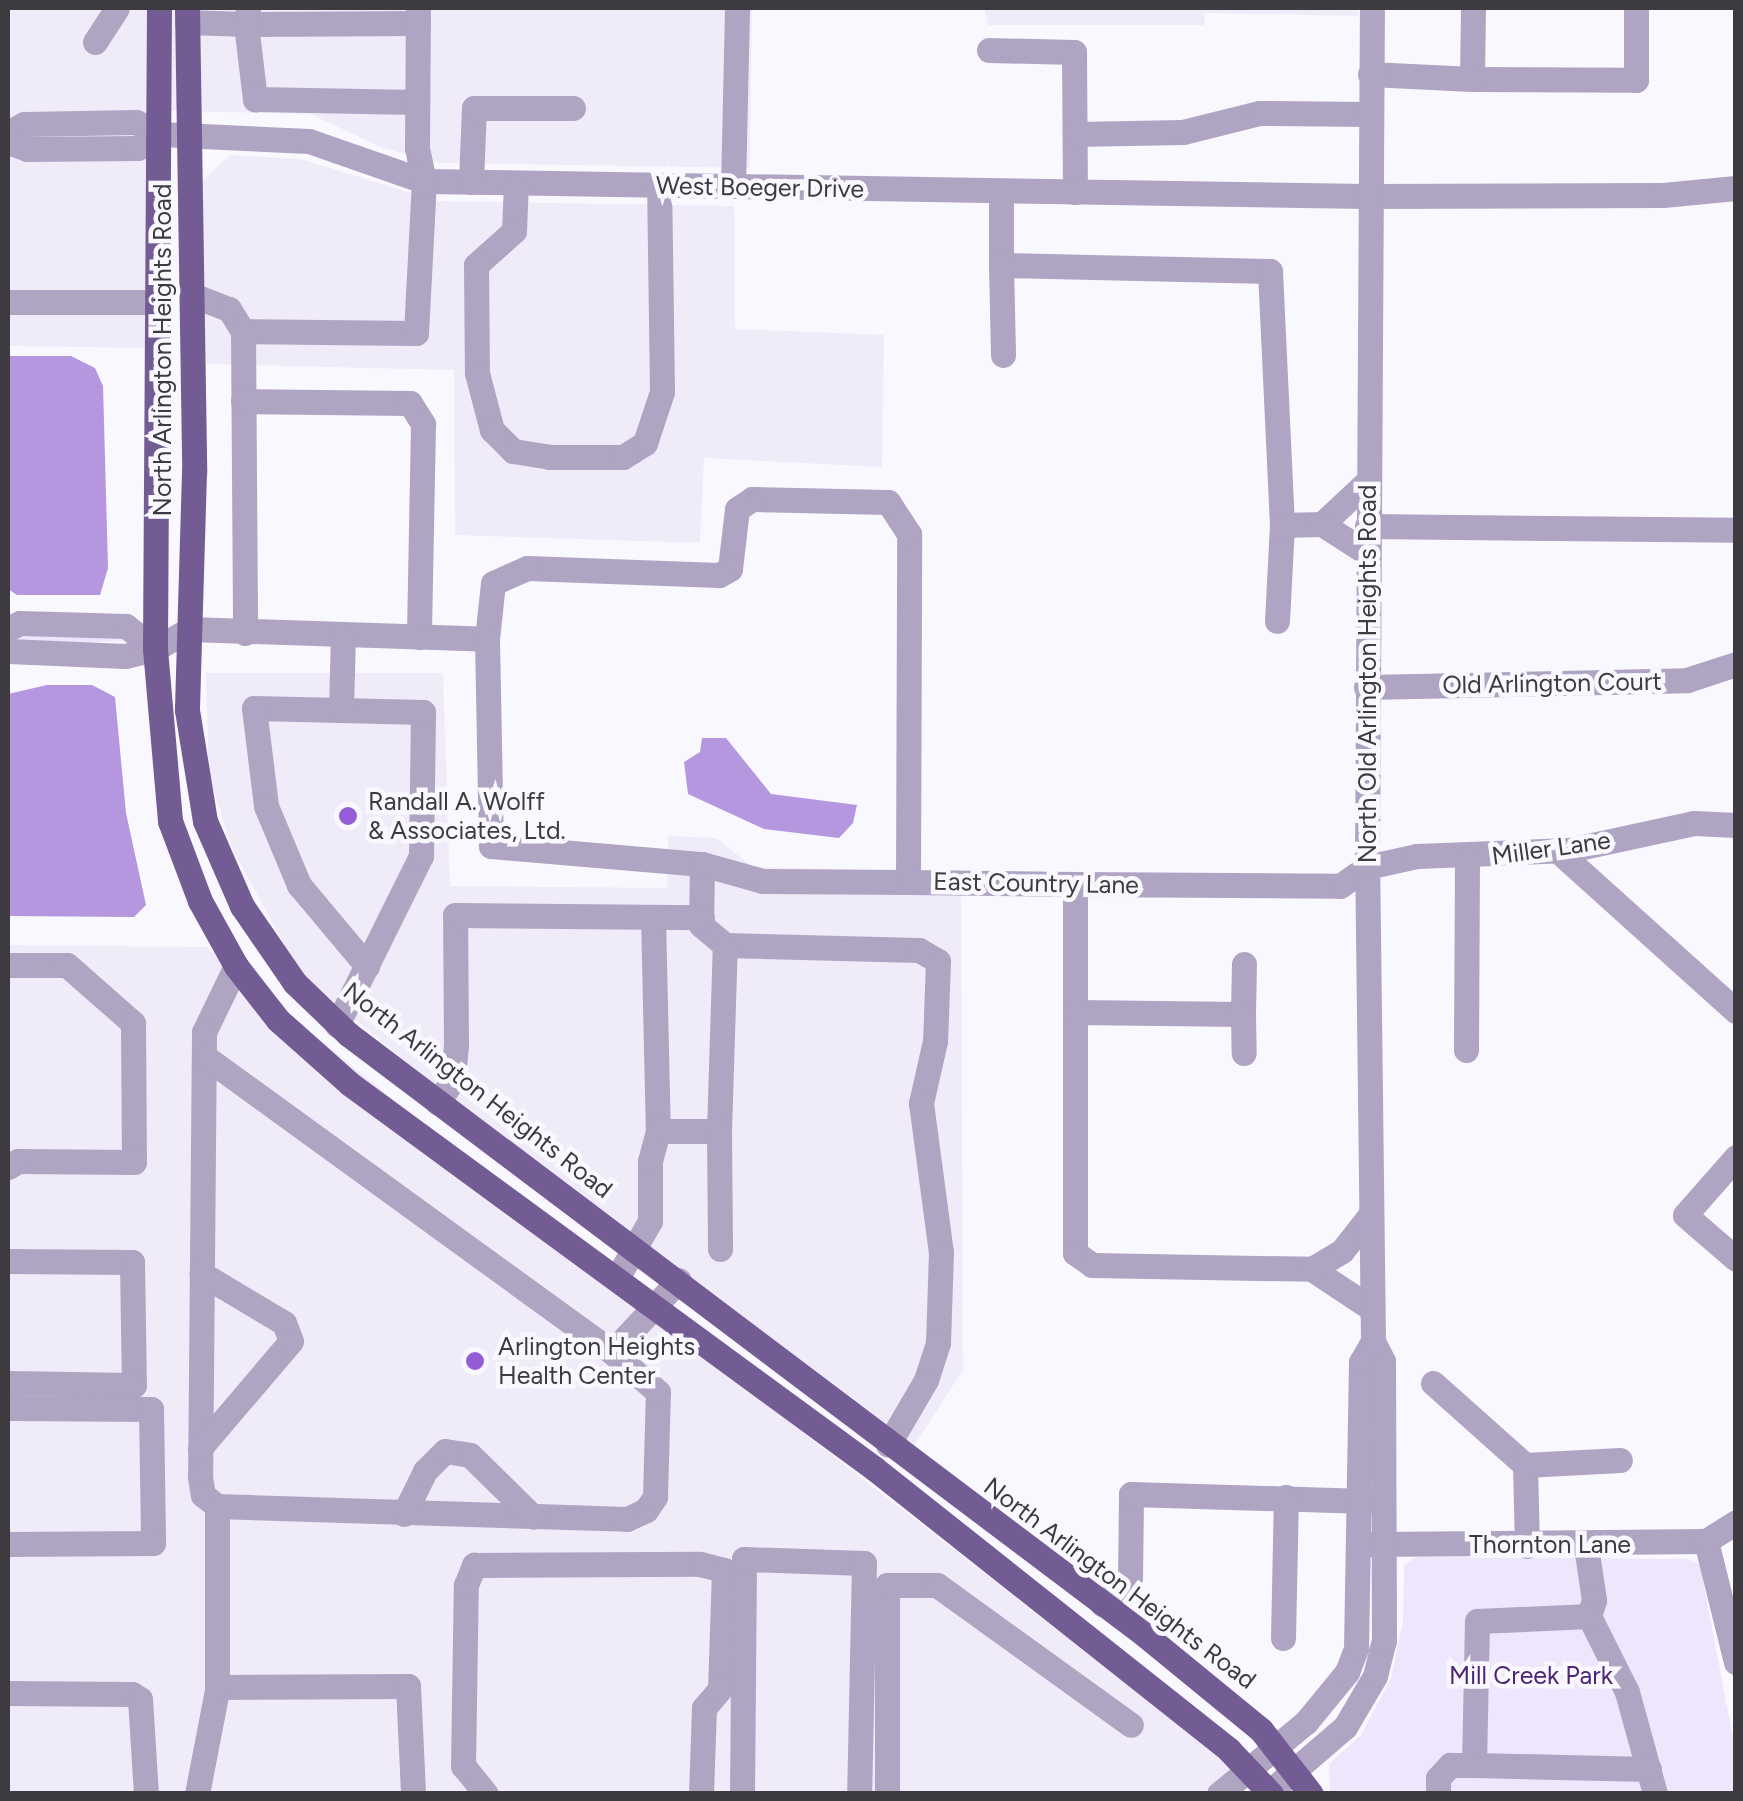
<!DOCTYPE html>
<html>
<head>
<meta charset="utf-8">
<style>
	body { margin:0 }
	#map { position:relative; width:1743px; height:1801px; overflow:hidden; background:#faf8ff; font-family:Figtree,sans-serif }
	div>[style] { position:absolute }
	[style*='--x'] { left:calc(var(--x)*1px); top:calc(var(--y)*1px); width:calc(var(--w)*1px); rotate:calc(var(--a)*1deg) }
	.built>* { inset:0; background:#f0ebf9 }
	.green>* { inset:0; background:#eee6fd }
	.water>* { inset:0; background:#b497de }
	.minor>* { height:25px; margin:-12.5px; padding:0 12.5px; transform-origin:12.5px; border-radius:12.5px; background:#b0a4c3 }
	.major>* { height:25px; margin:-12.5px; padding:0 12.5px; transform-origin:12.5px; border-radius:12.5px; background:#735c93 }
	.dots>* { width:28px; height:28px; translate:-50% -50%; box-sizing:border-box; border:5px solid #faf8ff; border-radius:50% }
	span { translate:-50% -50%; white-space:nowrap; text-align:center; line-height:1.15; -webkit-text-stroke:9px #faf8ff; paint-order:stroke }
	.street-label { font-size:25px; color:#3d3b3f }
	.poi-label { font-size:25px; color:#3d3b3f }
	.left { translate:0 -50%; text-align:left }
	.park-label { font-size:25px; color:#4c2476 }
	.frame { position:absolute; inset:0; border:10px solid #3d3b3f; pointer-events:none }
</style>
</head>
<body>
<div id="map">
	<div class="built">
		<div style="clip-path:polygon(8px 8px,752px 8px,750px 168px,440px 163px,383px 148px,310px 114px,148px 110px,145px 348px,8px 346px)"></div>
		<div style="clip-path:polygon(984px 8px,1358px 8px,1358px 16px,1205px 13px,1204px 25px,988px 25px)"></div>
		<div style="clip-path:polygon(230px 155px,301px 159px,437px 201px,734px 206px,735px 329px,884px 335px,882px 467px,704px 458px,700px 543px,455px 535px,454px 370px,206px 364px,202px 181px)"></div>
		<div style="clip-path:polygon(206px 673px,443px 673px,450px 886px,667px 888px,668px 836px,716px 838px,753px 867px,961px 873px,963px 1370px,912px 1449px,489px 1130px,300px 974px,233px 850px,209px 777px)"></div>
		<div style="clip-path:polygon(8px 945px,207px 947px,747px 1389px,1220px 1756px,1247px 1793px,8px 1794px)"></div>
	</div>
	<div class="green">
		<div style="clip-path:polygon(14px 635px,121px 635px,126px 641px,13px 645px)"></div>
		<div style="clip-path:polygon(1417px 1557px,1688px 1559px,1700px 1565px,1735px 1749px,1735px 1793px,1330px 1794px,1329px 1764px,1361px 1735px,1391px 1678px,1403px 1621px,1404px 1565px)"></div>
	</div>
	<div class="water">
		<div style="clip-path:polygon(8px 356px,71px 356px,95px 368px,103px 386px,108px 568px,100px 595px,17px 595px,8px 589px)"></div>
		<div style="clip-path:polygon(47px 685px,92px 685px,115px 697px,126px 813px,146px 905px,134px 917px,8px 916px,8px 694px)"></div>
		<div style="clip-path:polygon(702px 738px,726px 738px,771px 794px,857px 805px,853px 823px,839px 838px,764px 829px,688px 794px,684px 762px,700px 752px)"></div>
	</div>
	<div class="minor">
		<div style="--x:248;--y:8;--w:16;--a:97"></div>
		<div style="--x:246;--y:24;--w:172;--a:-0.3"></div>
		<div style="--x:1473;--y:8;--w:71;--a:90.8"></div>
		<div style="--x:1472;--y:79;--w:164;--a:0.3"></div>
		<div style="--x:1636;--y:80;--w:72;--a:-90"></div>
		<div style="--x:187;--y:22;--w:59;--a:1.9"></div>
		<div style="--x:246;--y:24;--w:76;--a:83.2"></div>
		<div style="--x:255;--y:99;--w:162;--a:1.1"></div>
		<div style="--x:95;--y:42;--w:40;--a:-57.1"></div>
		<div style="--x:989;--y:50;--w:85;--a:1.3"></div>
		<div style="--x:1074;--y:52;--w:140;--a:89.6"></div>
		<div style="--x:1370;--y:74;--w:102;--a:2.8"></div>
		<div style="--x:8;--y:133;--w:18;--a:-29"></div>
		<div style="--x:24;--y:124;--w:112;--a:-1"></div>
		<div style="--x:136;--y:122;--w:27;--a:27"></div>
		<div style="--x:160;--y:134;--w:149;--a:2.7"></div>
		<div style="--x:309;--y:141;--w:122;--a:19.2"></div>
		<div style="--x:424;--y:181;--w:942;--a:0.91"></div>
		<div style="--x:1366;--y:196;--w:297;--a:-0.2"></div>
		<div style="--x:1663;--y:195;--w:73;--a:-5.5"></div>
		<div style="--x:1075;--y:134;--w:108;--a:-1.1"></div>
		<div style="--x:1183;--y:132;--w:78;--a:-14"></div>
		<div style="--x:1259;--y:113;--w:110;--a:0.5"></div>
		<div style="--x:8;--y:142;--w:20;--a:20"></div>
		<div style="--x:27;--y:149;--w:111;--a:-0.5"></div>
		<div style="--x:138;--y:148;--w:26;--a:-32"></div>
		<div style="--x:471;--y:182;--w:74;--a:-87.7"></div>
		<div style="--x:474;--y:108;--w:99;--a:0"></div>
		<div style="--x:516;--y:183;--w:48;--a:92.4"></div>
		<div style="--x:514;--y:231;--w:51;--a:138.2"></div>
		<div style="--x:476;--y:265;--w:108;--a:89.5"></div>
		<div style="--x:477;--y:373;--w:59;--a:75.3"></div>
		<div style="--x:492;--y:430;--w:30;--a:45"></div>
		<div style="--x:513;--y:451;--w:36;--a:9"></div>
		<div style="--x:549;--y:457;--w:74;--a:0"></div>
		<div style="--x:623;--y:457;--w:26;--a:-32"></div>
		<div style="--x:645;--y:443;--w:54;--a:-71.6"></div>
		<div style="--x:662;--y:392;--w:207;--a:-90.8"></div>
		<div style="--x:733;--y:186;--w:178;--a:-88.7"></div>
		<div style="--x:1001;--y:191;--w:74;--a:90"></div>
		<div style="--x:1001;--y:265;--w:269;--a:1.3"></div>
		<div style="--x:1270;--y:271;--w:254;--a:87.3"></div>
		<div style="--x:1282;--y:525;--w:96;--a:93"></div>
		<div style="--x:1001;--y:265;--w:90;--a:88.7"></div>
		<div style="--x:192;--y:295;--w:40;--a:21"></div>
		<div style="--x:229;--y:309;--w:26;--a:58"></div>
		<div style="--x:243;--y:331;--w:173;--a:0.7"></div>
		<div style="--x:416;--y:333;--w:152;--a:-87"></div>
		<div style="--x:424;--y:181;--w:34;--a:-102"></div>
		<div style="--x:417;--y:148;--w:140;--a:-89.6"></div>
		<div style="--x:8;--y:302;--w:150;--a:0"></div>
		<div style="--x:243;--y:331;--w:302;--a:89.6"></div>
		<div style="--x:243;--y:401;--w:167;--a:0.7"></div>
		<div style="--x:410;--y:403;--w:25;--a:58"></div>
		<div style="--x:423;--y:424;--w:213;--a:91.1"></div>
		<div style="--x:1322;--y:524;--w:62;--a:-43"></div>
		<div style="--x:1282;--y:525;--w:40;--a:-1.4"></div>
		<div style="--x:1322;--y:524;--w:54;--a:32.8"></div>
		<div style="--x:1367;--y:526;--w:369;--a:0.6"></div>
		<div style="--x:8;--y:629;--w:13;--a:-27"></div>
		<div style="--x:20;--y:623;--w:106;--a:1.6"></div>
		<div style="--x:126;--y:626;--w:37;--a:38"></div>
		<div style="--x:155;--y:649;--w:31;--a:167"></div>
		<div style="--x:125;--y:656;--w:117;--a:-177.6"></div>
		<div style="--x:155;--y:649;--w:40;--a:-29.7"></div>
		<div style="--x:190;--y:629;--w:297;--a:1.9"></div>
		<div style="--x:1366;--y:687;--w:321;--a:-1.2"></div>
		<div style="--x:1687;--y:680;--w:52;--a:-18.1"></div>
		<div style="--x:341;--y:710;--w:87;--a:-178.7"></div>
		<div style="--x:254;--y:708;--w:99;--a:83"></div>
		<div style="--x:266;--y:806;--w:86;--a:67.3"></div>
		<div style="--x:299;--y:885;--w:106;--a:50"></div>
		<div style="--x:1558;--y:851;--w:239;--a:42"></div>
		<div style="--x:702;--y:864;--w:61;--a:90.9"></div>
		<div style="--x:701;--y:925;--w:31;--a:40"></div>
		<div style="--x:725;--y:945;--w:194;--a:1.5"></div>
		<div style="--x:919;--y:950;--w:22;--a:30"></div>
		<div style="--x:938;--y:961;--w:80;--a:92.1"></div>
		<div style="--x:935;--y:1041;--w:64;--a:102.7"></div>
		<div style="--x:921;--y:1103;--w:150;--a:82.4"></div>
		<div style="--x:941;--y:1252;--w:91;--a:91.9"></div>
		<div style="--x:938;--y:1343;--w:39;--a:108"></div>
		<div style="--x:926;--y:1380;--w:75;--a:120.3"></div>
		<div style="--x:908;--y:882;--w:348;--a:-89.8"></div>
		<div style="--x:909;--y:534;--w:38;--a:-123"></div>
		<div style="--x:888;--y:502;--w:136;--a:-178.7"></div>
		<div style="--x:752;--y:499;--w:18;--a:146"></div>
		<div style="--x:737;--y:509;--w:60;--a:96.7"></div>
		<div style="--x:730;--y:569;--w:13;--a:151"></div>
		<div style="--x:719;--y:575;--w:192;--a:-177.9"></div>
		<div style="--x:527;--y:568;--w:37;--a:156"></div>
		<div style="--x:493;--y:583;--w:56;--a:96.1"></div>
		<div style="--x:487;--y:639;--w:207;--a:88.9"></div>
		<div style="--x:491;--y:846;--w:212;--a:4.9"></div>
		<div style="--x:702;--y:864;--w:63;--a:15.6"></div>
		<div style="--x:763;--y:881;--w:145;--a:0.4"></div>
		<div style="--x:908;--y:882;--w:167;--a:0.7"></div>
		<div style="--x:1075;--y:884;--w:265;--a:0.4"></div>
		<div style="--x:1340;--y:886;--w:33;--a:-35"></div>
		<div style="--x:1367;--y:867;--w:51;--a:-12.4"></div>
		<div style="--x:1417;--y:856;--w:152;--a:-2.3"></div>
		<div style="--x:1569;--y:850;--w:128;--a:-12.2"></div>
		<div style="--x:1694;--y:823;--w:42;--a:2.7"></div>
		<div style="--x:1075;--y:884;--w:369;--a:90"></div>
		<div style="--x:1075;--y:1253;--w:21;--a:35"></div>
		<div style="--x:1092;--y:1265;--w:220;--a:1"></div>
		<div style="--x:1312;--y:1269;--w:72;--a:33.7"></div>
		<div style="--x:653;--y:917;--w:214;--a:88.7"></div>
		<div style="--x:8;--y:965;--w:59;--a:0"></div>
		<div style="--x:67;--y:965;--w:88;--a:41.3"></div>
		<div style="--x:133;--y:1023;--w:139;--a:89.6"></div>
		<div style="--x:134;--y:1162;--w:116;--a:-179.5"></div>
		<div style="--x:18;--y:1161;--w:12;--a:149"></div>
		<div style="--x:236;--y:966;--w:73;--a:115.9"></div>
		<div style="--x:204;--y:1032;--w:445;--a:90.5"></div>
		<div style="--x:200;--y:1477;--w:18;--a:81"></div>
		<div style="--x:203;--y:1495;--w:18;--a:38"></div>
		<div style="--x:217;--y:1506;--w:410;--a:1.8"></div>
		<div style="--x:627;--y:1519;--w:21;--a:-25"></div>
		<div style="--x:646;--y:1510;--w:16;--a:-55"></div>
		<div style="--x:655;--y:1497;--w:105;--a:-88.4"></div>
		<div style="--x:658;--y:1392;--w:61;--a:-139"></div>
		<div style="--x:612;--y:1352;--w:98;--a:-47.1"></div>
		<div style="--x:1075;--y:1012;--w:168;--a:0.7"></div>
		<div style="--x:1243;--y:1014;--w:50;--a:-88.9"></div>
		<div style="--x:1243;--y:1014;--w:39;--a:89"></div>
		<div style="--x:337;--y:1025;--w:189;--a:-63.6"></div>
		<div style="--x:421;--y:856;--w:144;--a:-89.2"></div>
		<div style="--x:423;--y:712;--w:82;--a:-178.6"></div>
		<div style="--x:341;--y:710;--w:75;--a:-88.5"></div>
		<div style="--x:1466;--y:1050;--w:191;--a:-89.7"></div>
		<div style="--x:204;--y:1056;--w:504;--a:35.96"></div>
		<div style="--x:438;--y:1103;--w:28;--a:-58"></div>
		<div style="--x:453;--y:1079;--w:34;--a:-85"></div>
		<div style="--x:456;--y:1045;--w:130;--a:-90.4"></div>
		<div style="--x:455;--y:915;--w:247;--a:0.5"></div>
		<div style="--x:719;--y:1131;--w:186;--a:-88.2"></div>
		<div style="--x:1736;--y:1157;--w:77;--a:131.3"></div>
		<div style="--x:1685;--y:1215;--w:67;--a:40.8"></div>
		<div style="--x:8;--y:1261;--w:124;--a:0.5"></div>
		<div style="--x:132;--y:1262;--w:123;--a:89.1"></div>
		<div style="--x:134;--y:1385;--w:126;--a:-179.1"></div>
		<div style="--x:1312;--y:1269;--w:35;--a:-31"></div>
		<div style="--x:1342;--y:1251;--w:47;--a:-51.9"></div>
		<div style="--x:617;--y:1278;--w:66;--a:-59.9"></div>
		<div style="--x:650;--y:1221;--w:60;--a:-90"></div>
		<div style="--x:650;--y:1161;--w:31;--a:-75"></div>
		<div style="--x:658;--y:1131;--w:61;--a:0"></div>
		<div style="--x:719;--y:1131;--w:118;--a:89.5"></div>
		<div style="--x:1433;--y:1383;--w:123;--a:41.7"></div>
		<div style="--x:1525;--y:1465;--w:81;--a:88.6"></div>
		<div style="--x:8;--y:1408;--w:143;--a:0.4"></div>
		<div style="--x:151;--y:1409;--w:134;--a:89.1"></div>
		<div style="--x:153;--y:1543;--w:145;--a:179.6"></div>
		<div style="--x:200;--y:1448;--w:140;--a:-49.6"></div>
		<div style="--x:291;--y:1341;--w:19;--a:-111"></div>
		<div style="--x:284;--y:1323;--w:96;--a:-149.1"></div>
		<div style="--x:1525;--y:1465;--w:95;--a:-3"></div>
		<div style="--x:404;--y:1514;--w:48;--a:-64"></div>
		<div style="--x:425;--y:1471;--w:28;--a:-45"></div>
		<div style="--x:445;--y:1451;--w:25;--a:9"></div>
		<div style="--x:470;--y:1455;--w:88;--a:44.5"></div>
		<div style="--x:1706;--y:1541;--w:125;--a:76.1"></div>
		<div style="--x:1371;--y:1544;--w:335;--a:-0.5"></div>
		<div style="--x:1706;--y:1541;--w:36;--a:-32"></div>
		<div style="--x:1586;--y:1546;--w:55;--a:81.6"></div>
		<div style="--x:1594;--y:1600;--w:17;--a:107"></div>
		<div style="--x:1589;--y:1616;--w:85;--a:63.4"></div>
		<div style="--x:1627;--y:1692;--w:106;--a:74.6"></div>
		<div style="--x:1102;--y:1604;--w:38;--a:-43"></div>
		<div style="--x:1130;--y:1578;--w:84;--a:-89.3"></div>
		<div style="--x:1131;--y:1494;--w:243;--a:1.7"></div>
		<div style="--x:1589;--y:1616;--w:112;--a:177.4"></div>
		<div style="--x:1477;--y:1621;--w:144;--a:91.2"></div>
		<div style="--x:1474;--y:1765;--w:175;--a:1.3"></div>
		<div style="--x:1283;--y:1638;--w:141;--a:-88.8"></div>
		<div style="--x:217;--y:1687;--w:191;--a:-0.3"></div>
		<div style="--x:408;--y:1686;--w:108;--a:87.3"></div>
		<div style="--x:8;--y:1693;--w:124;--a:0.5"></div>
		<div style="--x:132;--y:1694;--w:9;--a:32"></div>
		<div style="--x:140;--y:1699;--w:95;--a:86.4"></div>
		<div style="--x:197;--y:1794;--w:106;--a:-79.1"></div>
		<div style="--x:217;--y:1690;--w:184;--a:-90"></div>
		<div style="--x:486;--y:1794;--w:36;--a:-129"></div>
		<div style="--x:463;--y:1766;--w:181;--a:-89.1"></div>
		<div style="--x:466;--y:1585;--w:22;--a:-68"></div>
		<div style="--x:474;--y:1565;--w:226;--a:-0.3"></div>
		<div style="--x:700;--y:1564;--w:25;--a:14"></div>
		<div style="--x:724;--y:1570;--w:119;--a:91.9"></div>
		<div style="--x:720;--y:1689;--w:25;--a:130"></div>
		<div style="--x:704;--y:1708;--w:86;--a:92"></div>
		<div style="--x:742;--y:1794;--w:235;--a:-89.5"></div>
		<div style="--x:744;--y:1559;--w:120;--a:1.9"></div>
		<div style="--x:864;--y:1563;--w:231;--a:91.2"></div>
		<div style="--x:887;--y:1794;--w:209;--a:-90"></div>
		<div style="--x:887;--y:1585;--w:50;--a:0"></div>
		<div style="--x:937;--y:1585;--w:239;--a:35.8"></div>
		<div style="--x:1219;--y:1794;--w:113;--a:-39.6"></div>
		<div style="--x:1306;--y:1722;--w:65;--a:-50.6"></div>
		<div style="--x:1347;--y:1672;--w:26;--a:-69"></div>
		<div style="--x:1356;--y:1648;--w:286;--a:-89"></div>
		<div style="--x:1361;--y:1362;--w:24;--a:-60"></div>
		<div style="--x:1267;--y:1794;--w:103;--a:-40.7"></div>
		<div style="--x:1345;--y:1727;--w:59;--a:-59.5"></div>
		<div style="--x:1375;--y:1676;--w:36;--a:-76"></div>
		<div style="--x:1384;--y:1641;--w:280;--a:-90.2"></div>
		<div style="--x:1383;--y:1361;--w:22;--a:-117"></div>
		<div style="--x:1373;--y:1341;--w:474;--a:-90.7"></div>
		<div style="--x:1367;--y:867;--w:859;--a:-89.67"></div>
		<div style="--x:1438;--y:1794;--w:16;--a:-90"></div>
		<div style="--x:1438;--y:1778;--w:18;--a:-47"></div>
		<div style="--x:1450;--y:1765;--w:24;--a:0"></div>
	</div>
	<div class="major">
		<div style="--x:159;--y:8;--w:641;--a:90.36"></div>
		<div style="--x:155;--y:649;--w:173;--a:85"></div>
		<div style="--x:170;--y:821;--w:85;--a:69.4"></div>
		<div style="--x:200;--y:901;--w:74;--a:61"></div>
		<div style="--x:236;--y:966;--w:68;--a:52.1"></div>
		<div style="--x:278;--y:1020;--w:96;--a:41.6"></div>
		<div style="--x:350;--y:1084;--w:651;--a:36.25"></div>
		<div style="--x:875;--y:1469;--w:452;--a:38.4"></div>
		<div style="--x:1229;--y:1750;--w:61;--a:46.3"></div>
		<div style="--x:187;--y:8;--w:464;--a:89.1"></div>
		<div style="--x:194;--y:472;--w:238;--a:91.7"></div>
		<div style="--x:187;--y:710;--w:112;--a:80.8"></div>
		<div style="--x:205;--y:821;--w:93;--a:66.5"></div>
		<div style="--x:242;--y:906;--w:93;--a:55.5"></div>
		<div style="--x:295;--y:983;--w:74;--a:43.9"></div>
		<div style="--x:348;--y:1034;--w:998;--a:37.02"></div>
		<div style="--x:1145;--y:1635;--w:150;--a:39.3"></div>
		<div style="--x:1261;--y:1730;--w:81;--a:52"></div>
	</div>
	<div class="dots">
		<div style="left:348px;top:816px;background:#945dd6"></div>
		<div style="left:475px;top:1361px;background:#945dd6"></div>
	</div>
	<div class="street-label">
		<span style="left:760px;top:187px;rotate:1deg">West Boeger Drive</span>
		<span style="left:162px;top:350px;rotate:-90deg">North Arlington Heights Road</span>
		<span style="left:1367px;top:674px;rotate:-90deg">North Old Arlington Heights Road</span>
		<span style="left:1552px;top:683px;rotate:-1deg">Old Arlington Court</span>
		<span style="left:1551px;top:848px;rotate:-8deg">Miller Lane</span>
		<span style="left:1036px;top:883px;rotate:1deg">East Country Lane</span>
		<span style="left:478px;top:1090px;rotate:38deg">North Arlington Heights Road</span>
		<span style="left:1550px;top:1544px">Thornton Lane</span>
		<span style="left:1120px;top:1583px;rotate:37deg">North Arlington Heights Road</span>
	</div>
	<div class="poi-label">
		<span class="left" style="left:368px;top:816px">Randall A. Wolff<br>&amp; Associates, Ltd.</span>
		<span class="left" style="left:498px;top:1361px">Arlington Heights<br>Health Center</span>
	</div>
	<div class="park-label">
		<span style="left:1531px;top:1675px">Mill Creek Park</span>
	</div>
	<div class="frame"></div>
</div>
</body>
</html>
